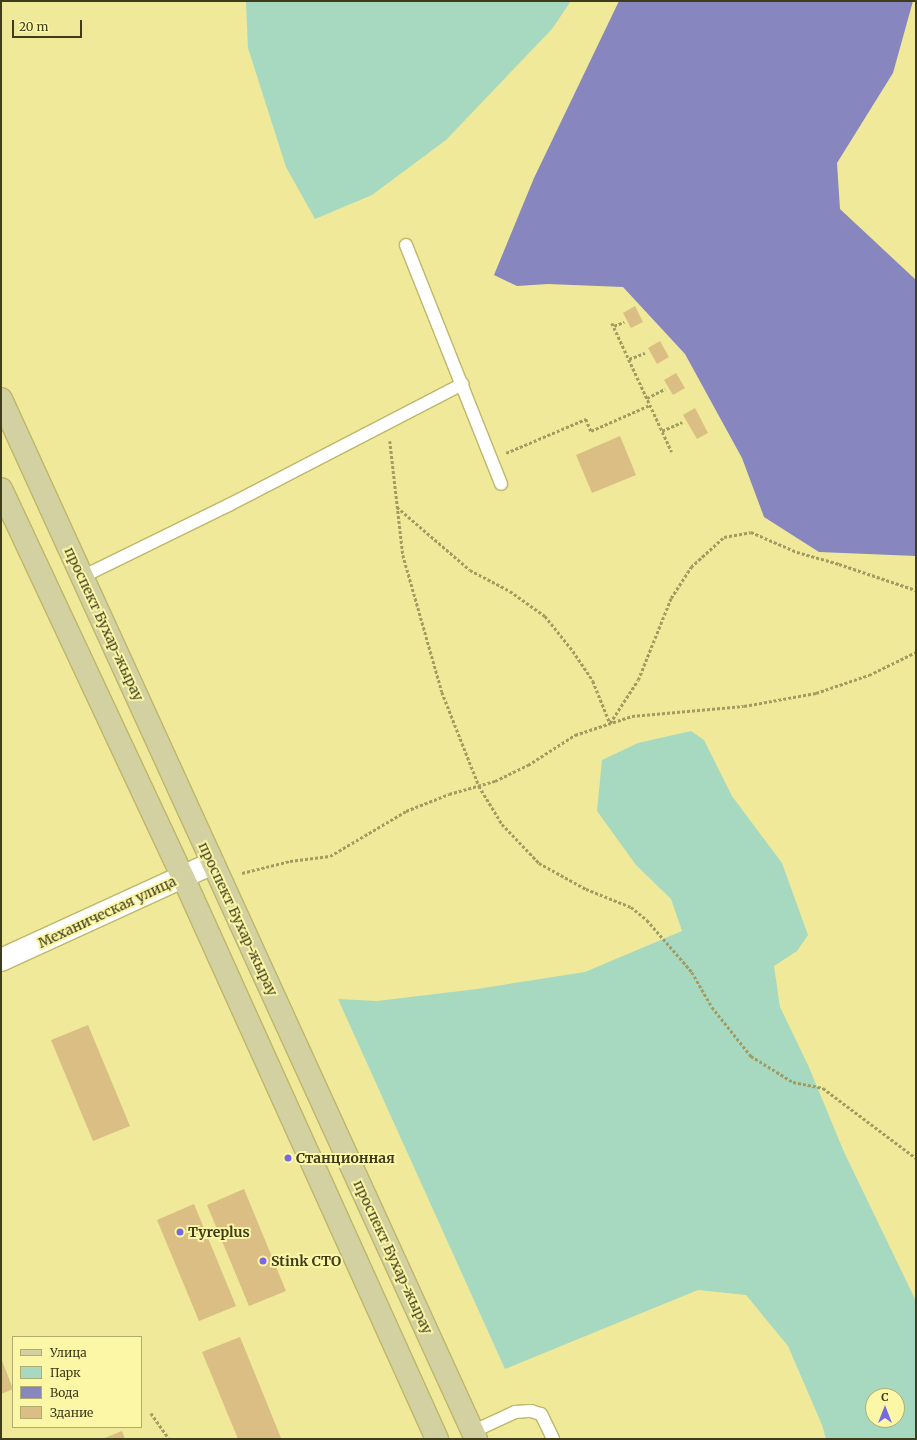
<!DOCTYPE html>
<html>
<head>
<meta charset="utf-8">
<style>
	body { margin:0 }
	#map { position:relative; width:917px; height:1440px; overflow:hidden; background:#efe999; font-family:Merriweather,serif }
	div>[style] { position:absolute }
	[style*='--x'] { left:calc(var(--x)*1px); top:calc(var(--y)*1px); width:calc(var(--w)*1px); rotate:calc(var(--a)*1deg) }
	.green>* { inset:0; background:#a7d9c1 }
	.water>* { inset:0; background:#8786be }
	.building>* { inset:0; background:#dbbe83 }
	.path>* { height:2.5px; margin-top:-1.25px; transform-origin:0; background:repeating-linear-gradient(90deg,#a19d62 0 3px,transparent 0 5px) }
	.roads { filter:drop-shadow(1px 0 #bdb769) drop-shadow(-1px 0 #bdb769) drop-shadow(0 1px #bdb769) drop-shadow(0 -1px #bdb769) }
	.lane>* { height:12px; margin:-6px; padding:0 6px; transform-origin:6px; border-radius:6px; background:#fff }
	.street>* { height:22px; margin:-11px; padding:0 11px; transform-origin:11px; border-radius:11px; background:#fff }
	.primary>* { height:22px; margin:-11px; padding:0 11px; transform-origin:11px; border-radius:11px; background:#d3d0a1 }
	.dots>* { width:11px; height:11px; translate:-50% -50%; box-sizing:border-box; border:2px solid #fcf7a6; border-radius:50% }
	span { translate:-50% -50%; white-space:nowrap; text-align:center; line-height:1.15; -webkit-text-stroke:4px #fcf7a6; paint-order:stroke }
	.street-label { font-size:14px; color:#3e3c1b }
	.poi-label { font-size:14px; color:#3e3c1b; font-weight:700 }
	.left { translate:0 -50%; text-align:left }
	.frame { position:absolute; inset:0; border:2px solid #3e3c1b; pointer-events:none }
	.legend { position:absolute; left:12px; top:1336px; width:130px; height:92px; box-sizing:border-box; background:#fcf7a6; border:1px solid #b0ac6e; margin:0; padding:5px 7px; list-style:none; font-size:12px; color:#3e3c1b }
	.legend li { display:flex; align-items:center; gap:8px; height:20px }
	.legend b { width:20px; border:1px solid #b0ac6e }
	.north { position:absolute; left:865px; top:1388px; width:40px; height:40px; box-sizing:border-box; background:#fcf7a6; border:1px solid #b0ac6e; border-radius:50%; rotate:0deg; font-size:11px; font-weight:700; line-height:16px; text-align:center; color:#3e3c1b }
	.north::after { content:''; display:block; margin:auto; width:14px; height:18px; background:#7769e4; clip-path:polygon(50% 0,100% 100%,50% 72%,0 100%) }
	.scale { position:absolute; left:12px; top:20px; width:70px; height:18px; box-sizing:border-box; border:2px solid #3e3c1b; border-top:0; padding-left:5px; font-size:12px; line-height:14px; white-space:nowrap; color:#3e3c1b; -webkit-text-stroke:3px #fcf7a6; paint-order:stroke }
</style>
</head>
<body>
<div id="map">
	<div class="green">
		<div style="clip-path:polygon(246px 1px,571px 1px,552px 29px,446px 140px,372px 195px,315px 219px,286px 167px,248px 48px)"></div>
		<div style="clip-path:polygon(evenodd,691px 731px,704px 740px,732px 796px,782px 863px,808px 935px,797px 951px,774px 966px,780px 1007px,808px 1065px,844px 1152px,916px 1301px,916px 1439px,826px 1439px,822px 1425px,788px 1346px,746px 1295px,698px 1290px,505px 1369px,338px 999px,377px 1001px,477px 989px,585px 972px,682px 931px,671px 899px,636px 865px,597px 811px,602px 760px,638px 743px,691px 731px,873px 1396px,897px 1396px,897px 1420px,873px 1420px,873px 1396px)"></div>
	</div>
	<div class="water">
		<div style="clip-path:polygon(619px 1px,913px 1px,893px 73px,837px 163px,840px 209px,916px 280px,916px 556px,819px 552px,764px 517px,742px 458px,685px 354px,623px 287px,548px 284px,517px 286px,494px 275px,534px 178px)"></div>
	</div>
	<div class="building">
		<div style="clip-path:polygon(635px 306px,643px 322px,631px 328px,623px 313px)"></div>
		<div style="clip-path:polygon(660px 341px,669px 357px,657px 364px,648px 348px)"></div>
		<div style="clip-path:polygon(676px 373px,685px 388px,673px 395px,664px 380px)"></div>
		<div style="clip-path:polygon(695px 408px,708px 433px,697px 439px,683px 415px)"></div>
		<div style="clip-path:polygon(620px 436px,636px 475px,592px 493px,576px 455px)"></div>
		<div style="clip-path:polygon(88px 1025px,130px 1126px,93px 1141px,51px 1040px)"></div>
		<div style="clip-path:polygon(244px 1189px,286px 1291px,249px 1306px,207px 1205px)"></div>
		<div style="clip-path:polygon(194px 1204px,236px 1306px,199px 1321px,157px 1220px)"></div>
		<div style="clip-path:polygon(240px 1337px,281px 1438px,280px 1439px,238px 1439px,202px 1352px)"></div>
		<div style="clip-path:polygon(1px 1358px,13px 1389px,1px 1394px)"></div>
		<div style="clip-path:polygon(122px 1431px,125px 1439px,102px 1439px)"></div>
	</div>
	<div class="path">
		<div style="--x:612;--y:323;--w:142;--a:65.1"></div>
		<div style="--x:614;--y:326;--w:11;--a:-22"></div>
		<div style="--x:629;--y:359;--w:17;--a:-21"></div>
		<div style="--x:647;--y:398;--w:20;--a:-27"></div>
		<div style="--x:662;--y:431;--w:22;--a:-24"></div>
		<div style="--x:390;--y:441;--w:115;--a:83.5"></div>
		<div style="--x:403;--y:555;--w:142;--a:74.1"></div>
		<div style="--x:442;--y:692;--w:101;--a:68.5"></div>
		<div style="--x:479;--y:786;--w:44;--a:58.8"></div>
		<div style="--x:502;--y:824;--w:54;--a:46.5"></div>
		<div style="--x:539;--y:863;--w:54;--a:29"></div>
		<div style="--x:586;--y:889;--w:48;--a:21.8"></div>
		<div style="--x:631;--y:907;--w:21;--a:39"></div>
		<div style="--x:647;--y:920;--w:69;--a:49.1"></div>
		<div style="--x:692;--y:972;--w:40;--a:60.3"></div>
		<div style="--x:712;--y:1007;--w:63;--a:51.5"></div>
		<div style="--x:751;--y:1056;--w:49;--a:31.8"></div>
		<div style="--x:793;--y:1082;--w:31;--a:11"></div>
		<div style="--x:823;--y:1088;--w:116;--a:37"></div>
		<div style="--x:506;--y:453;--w:87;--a:-23"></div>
		<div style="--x:586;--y:419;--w:13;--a:67"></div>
		<div style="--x:591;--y:431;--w:64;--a:-23.8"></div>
		<div style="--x:397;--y:507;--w:96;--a:40.8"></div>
		<div style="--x:470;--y:570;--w:45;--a:27.7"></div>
		<div style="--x:510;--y:591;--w:43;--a:35.5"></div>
		<div style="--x:545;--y:616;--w:45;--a:51.3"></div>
		<div style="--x:573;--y:651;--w:36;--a:56"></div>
		<div style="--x:593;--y:681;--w:45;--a:68"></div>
		<div style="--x:610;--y:723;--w:51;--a:-56.9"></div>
		<div style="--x:638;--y:680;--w:88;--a:-68.1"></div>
		<div style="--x:671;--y:598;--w:37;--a:-57"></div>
		<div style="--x:691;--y:567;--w:45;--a:-42.3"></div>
		<div style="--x:724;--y:537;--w:27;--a:-10"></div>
		<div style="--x:751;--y:532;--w:50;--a:23.5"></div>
		<div style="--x:797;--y:552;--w:44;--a:15.9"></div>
		<div style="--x:839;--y:564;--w:81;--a:18.7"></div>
		<div style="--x:242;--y:873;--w:49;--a:-14"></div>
		<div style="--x:290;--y:861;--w:40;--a:-7.1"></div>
		<div style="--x:330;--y:856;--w:88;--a:-30.6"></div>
		<div style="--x:406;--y:811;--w:46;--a:-21.6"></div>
		<div style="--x:449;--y:794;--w:48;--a:-15.8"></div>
		<div style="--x:495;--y:781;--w:37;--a:-26"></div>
		<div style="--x:528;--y:765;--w:56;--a:-32.6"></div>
		<div style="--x:575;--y:735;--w:60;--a:-18.4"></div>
		<div style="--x:632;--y:716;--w:112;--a:-5.1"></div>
		<div style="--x:744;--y:706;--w:73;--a:-10.2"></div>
		<div style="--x:816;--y:693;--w:56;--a:-18.8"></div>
		<div style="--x:869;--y:675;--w:52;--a:-26.1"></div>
		<div style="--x:151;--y:1413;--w:32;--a:55"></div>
	</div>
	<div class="roads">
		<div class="lane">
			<div style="--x:406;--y:245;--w:257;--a:68.3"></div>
			<div style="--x:82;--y:577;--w:164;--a:-26.1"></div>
			<div style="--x:229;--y:505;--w:263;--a:-27.4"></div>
			<div style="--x:472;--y:1432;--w:47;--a:-24.9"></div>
			<div style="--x:515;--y:1412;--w:16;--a:-4"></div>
			<div style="--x:531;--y:1411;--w:10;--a:17"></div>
			<div style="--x:541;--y:1414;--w:28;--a:64"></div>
		</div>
		<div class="street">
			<div style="--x:1;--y:960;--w:233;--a:-24.6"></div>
		</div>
		<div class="primary">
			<div style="--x:1;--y:399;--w:1143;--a:65.45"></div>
			<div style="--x:1;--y:489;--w:429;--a:64.9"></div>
			<div style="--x:183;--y:877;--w:617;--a:65.68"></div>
		</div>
	</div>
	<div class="dots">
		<div style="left:288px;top:1158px;background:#7769e4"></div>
		<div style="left:180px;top:1232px;background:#7769e4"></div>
		<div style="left:263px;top:1261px;background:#7769e4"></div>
	</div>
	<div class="street-label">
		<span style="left:104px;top:624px;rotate:65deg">проспект Бухар-жырау</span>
		<span style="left:107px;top:912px;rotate:-25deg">Механическая улица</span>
		<span style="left:238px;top:919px;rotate:65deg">проспект Бухар-жырау</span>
		<span style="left:393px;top:1257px;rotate:65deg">проспект Бухар-жырау</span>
	</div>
	<div class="poi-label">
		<span class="left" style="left:296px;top:1158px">Станционная</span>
		<span class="left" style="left:188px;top:1232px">Tyreplus</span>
		<span class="left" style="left:271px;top:1261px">Stink СТО</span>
	</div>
	<div class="frame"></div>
	<ul class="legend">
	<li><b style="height:5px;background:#d3d0a1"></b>Улица</li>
	<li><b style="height:11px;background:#a7d9c1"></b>Парк</li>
	<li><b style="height:11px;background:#8786be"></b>Вода</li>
	<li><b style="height:11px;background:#dbbe83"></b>Здание</li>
	</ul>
	<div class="north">С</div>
	<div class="scale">20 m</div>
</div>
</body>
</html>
